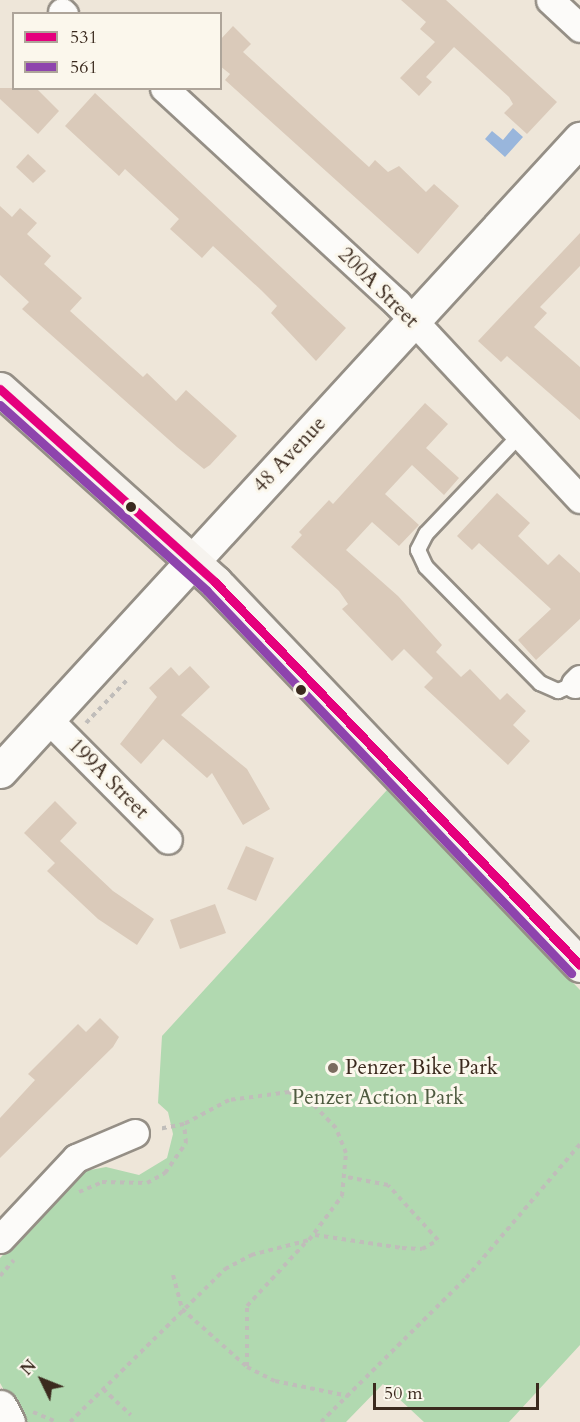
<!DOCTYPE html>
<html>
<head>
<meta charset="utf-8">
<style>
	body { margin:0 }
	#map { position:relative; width:580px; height:1422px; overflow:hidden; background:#eee6d9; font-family:Cardo,serif }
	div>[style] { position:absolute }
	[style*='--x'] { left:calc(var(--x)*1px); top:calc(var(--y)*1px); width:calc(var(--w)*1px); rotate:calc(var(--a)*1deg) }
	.green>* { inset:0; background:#b1d9b0 }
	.water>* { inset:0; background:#99b6dc }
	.building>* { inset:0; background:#dacaba }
	.path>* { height:4px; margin-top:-2px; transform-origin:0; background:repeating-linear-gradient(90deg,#c0bdba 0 4.5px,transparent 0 9px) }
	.roads { filter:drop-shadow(2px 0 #958f86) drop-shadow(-2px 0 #958f86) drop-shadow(0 2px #958f86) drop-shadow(0 -2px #958f86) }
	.service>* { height:14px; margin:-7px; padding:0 7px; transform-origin:7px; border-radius:7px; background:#fcfbf9 }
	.minor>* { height:27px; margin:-13.5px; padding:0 13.5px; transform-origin:13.5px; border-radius:13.5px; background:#fcfbf9 }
	.tertiary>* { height:33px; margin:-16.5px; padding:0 16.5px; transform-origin:16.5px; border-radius:16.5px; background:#fcfbf9 }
	.secondary>* { height:33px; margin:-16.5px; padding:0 16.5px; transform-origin:16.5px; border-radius:16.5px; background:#f6f3ee }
	.bus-1>* { height:9px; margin:-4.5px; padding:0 4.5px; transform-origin:4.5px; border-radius:4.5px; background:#e5007d }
	.bus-2>* { height:9px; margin:-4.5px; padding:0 4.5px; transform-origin:4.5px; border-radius:4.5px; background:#8e44ad }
	.dots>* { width:16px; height:16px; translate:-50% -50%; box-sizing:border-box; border:3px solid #fbf7ec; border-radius:50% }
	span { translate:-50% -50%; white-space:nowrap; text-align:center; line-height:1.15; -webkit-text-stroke:6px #fbf7ec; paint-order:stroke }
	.street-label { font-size:21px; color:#3b2a1e }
	.poi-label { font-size:21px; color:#3b2a1e }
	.left { translate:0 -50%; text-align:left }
	.park-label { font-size:21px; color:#4f5b40 }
	.legend { position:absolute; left:12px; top:12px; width:210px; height:78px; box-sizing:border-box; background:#fbf7ec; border:2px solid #aea59a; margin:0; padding:8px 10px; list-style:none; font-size:18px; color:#3b2a1e }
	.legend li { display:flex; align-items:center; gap:12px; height:30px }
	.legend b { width:30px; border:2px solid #aea59a }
	.north { position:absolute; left:12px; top:1350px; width:60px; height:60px; -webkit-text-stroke:4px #fbf7ec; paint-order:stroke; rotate:313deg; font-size:16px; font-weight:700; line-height:24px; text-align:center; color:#3b2a1e }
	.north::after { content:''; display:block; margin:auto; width:21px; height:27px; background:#3b2a1e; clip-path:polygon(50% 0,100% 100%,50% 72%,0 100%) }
	.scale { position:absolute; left:373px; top:1383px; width:166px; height:27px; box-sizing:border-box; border:3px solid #3b2a1e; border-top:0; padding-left:8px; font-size:18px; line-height:21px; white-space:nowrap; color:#3b2a1e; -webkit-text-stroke:4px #fbf7ec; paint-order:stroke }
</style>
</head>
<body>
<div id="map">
	<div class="green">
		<div style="clip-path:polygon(387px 790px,580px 990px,580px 1345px,509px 1422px,424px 1422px,383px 1384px,346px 1422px,22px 1422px,0 1383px,0 1258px,85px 1171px,106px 1167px,139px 1175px,167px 1158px,173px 1134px,168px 1112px,158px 1103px,162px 1036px)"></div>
	</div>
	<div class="water">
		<div style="clip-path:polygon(513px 128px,523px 137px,505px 157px,485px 139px,492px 131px,503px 140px)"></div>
	</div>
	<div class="building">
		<div style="clip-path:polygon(401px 0,446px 0,557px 102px,527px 134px,504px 113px,513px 104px,509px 97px,454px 47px,426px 77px,432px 82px,419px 96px,400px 78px,435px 42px,420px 29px,426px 22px)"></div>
		<div style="clip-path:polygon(233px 26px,251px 44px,243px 52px,369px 167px,375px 160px,388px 172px,399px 166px,426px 192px,434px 184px,459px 206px,418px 254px,225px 80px,230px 74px,220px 66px,220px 40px)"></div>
		<div style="clip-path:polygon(0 88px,36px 88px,59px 111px,38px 134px,0 99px)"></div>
		<div style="clip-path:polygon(95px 93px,346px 328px,316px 361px,271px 313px,277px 306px,261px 290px,213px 246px,202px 258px,170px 229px,179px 219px,125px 169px,119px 176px,65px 126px)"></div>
		<div style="clip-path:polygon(28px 154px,46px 171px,33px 183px,16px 167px)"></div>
		<div style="clip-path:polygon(0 206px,12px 217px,20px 208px,37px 223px,27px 234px,51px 256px,44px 264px,82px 298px,70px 311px,143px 377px,147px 373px,176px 401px,186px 390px,237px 436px,210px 465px,204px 469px,177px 447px,22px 309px,29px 302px,0 275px)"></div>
		<div style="clip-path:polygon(580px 233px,580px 266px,540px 307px,547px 313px,534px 327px,580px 367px,580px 420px,507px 356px,501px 362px,478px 341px)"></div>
		<div style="clip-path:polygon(425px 403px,448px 424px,426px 448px,459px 478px,444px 495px,412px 465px,385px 494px,419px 525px,399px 546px,372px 522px,346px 550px,398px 596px,442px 645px,436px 652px,461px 677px,470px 669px,500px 700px,507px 693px,526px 711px,513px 725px,530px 741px,508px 765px,424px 687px,433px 678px,404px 649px,392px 661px,342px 609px,348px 604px,339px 591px,291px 547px,302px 535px,299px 532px,329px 500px,333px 504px)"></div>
		<div style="clip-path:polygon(497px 493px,530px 523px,518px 536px,548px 565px,559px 554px,580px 573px,580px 619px,536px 660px,518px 640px,551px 609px,479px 543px,472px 550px,457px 536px)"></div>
		<div style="clip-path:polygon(190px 666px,210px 687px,181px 715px,247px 769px,270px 809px,243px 825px,212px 773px,207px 778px,163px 739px,141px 764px,120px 744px,157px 697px,149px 688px,171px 667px,179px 676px)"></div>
		<div style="clip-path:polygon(55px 801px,77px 823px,60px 841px,113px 891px,154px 919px,137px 945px,98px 919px,47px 871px,55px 863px,24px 833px)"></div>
		<div style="clip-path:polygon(246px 846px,274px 858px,256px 901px,227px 889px)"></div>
		<div style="clip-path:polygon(215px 904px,226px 933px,180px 949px,170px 920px)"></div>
		<div style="clip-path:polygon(100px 1018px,119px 1037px,113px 1047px,0 1158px,0 1118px,35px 1080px,28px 1074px,78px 1024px,86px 1032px)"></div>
	</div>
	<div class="path">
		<div style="--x:86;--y:723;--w:59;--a:-46.4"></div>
		<div style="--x:79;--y:1192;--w:25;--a:-23"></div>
		<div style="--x:102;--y:1182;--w:45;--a:1.3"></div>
		<div style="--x:147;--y:1183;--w:21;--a:-29"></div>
		<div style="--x:165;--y:1173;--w:37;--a:-55"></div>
		<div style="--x:186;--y:1143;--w:19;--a:-96"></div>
		<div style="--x:315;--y:1235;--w:88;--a:8.5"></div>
		<div style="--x:402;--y:1248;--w:20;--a:3"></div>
		<div style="--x:422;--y:1249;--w:18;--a:-29"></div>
		<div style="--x:438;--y:1240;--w:74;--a:-132.3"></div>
		<div style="--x:388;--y:1185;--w:42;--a:-169"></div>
		<div style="--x:173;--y:1275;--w:35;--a:75"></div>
		<div style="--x:182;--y:1309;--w:87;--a:41.7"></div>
		<div style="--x:247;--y:1367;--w:31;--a:27"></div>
		<div style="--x:275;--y:1381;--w:75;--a:11.6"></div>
		<div style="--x:0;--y:1276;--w:21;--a:-49"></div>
		<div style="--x:247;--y:1366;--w:60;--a:-90"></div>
		<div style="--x:247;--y:1306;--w:87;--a:-47.3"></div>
		<div style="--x:103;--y:1389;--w:38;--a:43"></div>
		<div style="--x:33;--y:1412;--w:26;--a:23"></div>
		<div style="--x:70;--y:1422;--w:218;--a:-44.6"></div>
		<div style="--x:225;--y:1269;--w:30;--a:-28"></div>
		<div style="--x:251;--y:1255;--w:60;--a:-14.5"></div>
		<div style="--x:309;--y:1240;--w:55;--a:-53.1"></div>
		<div style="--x:342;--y:1196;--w:43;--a:-84.7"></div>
		<div style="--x:346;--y:1153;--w:27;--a:-112"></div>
		<div style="--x:336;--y:1128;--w:30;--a:-134"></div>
		<div style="--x:315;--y:1106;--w:30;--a:-152"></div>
		<div style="--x:289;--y:1092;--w:61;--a:172.4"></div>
		<div style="--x:229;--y:1100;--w:51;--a:151.9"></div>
		<div style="--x:184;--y:1124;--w:26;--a:169"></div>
		<div style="--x:321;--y:1422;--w:204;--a:-44.8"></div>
		<div style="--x:466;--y:1278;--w:176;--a:-49.6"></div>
	</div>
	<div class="roads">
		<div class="service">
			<div style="--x:519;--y:436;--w:135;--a:133.5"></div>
			<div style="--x:426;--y:534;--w:18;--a:117"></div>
			<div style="--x:418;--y:550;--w:19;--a:65"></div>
			<div style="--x:426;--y:567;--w:163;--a:45.5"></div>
			<div style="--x:540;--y:683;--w:20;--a:24"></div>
			<div style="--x:558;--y:691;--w:18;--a:-22"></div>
		</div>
		<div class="minor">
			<div style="--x:550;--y:0;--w:41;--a:43"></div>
			<div style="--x:62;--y:12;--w:3;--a:45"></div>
			<div style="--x:164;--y:88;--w:317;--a:42.7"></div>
			<div style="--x:397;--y:303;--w:268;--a:47"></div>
			<div style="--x:575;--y:684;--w:7;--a:-45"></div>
			<div style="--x:48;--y:719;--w:170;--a:45.2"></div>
			<div style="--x:0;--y:1239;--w:111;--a:-46.8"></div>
			<div style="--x:76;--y:1158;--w:64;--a:-23"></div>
		</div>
		<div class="tertiary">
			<div style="--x:0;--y:771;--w:858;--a:-47.46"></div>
			<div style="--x:0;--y:1407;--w:17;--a:62"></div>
		</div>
		<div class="secondary">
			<div style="--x:0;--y:389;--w:289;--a:41.9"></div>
			<div style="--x:215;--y:582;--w:529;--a:46.38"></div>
		</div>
	</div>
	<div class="bus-1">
		<div style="--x:0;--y:389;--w:289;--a:41.9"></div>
		<div style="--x:215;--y:582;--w:529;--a:46.38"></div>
	</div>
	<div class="bus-2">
		<div style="--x:0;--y:405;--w:278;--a:41.9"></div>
		<div style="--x:207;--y:591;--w:528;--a:46.38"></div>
	</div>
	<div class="dots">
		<div style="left:131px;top:507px;background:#3b2a1e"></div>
		<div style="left:301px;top:690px;background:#3b2a1e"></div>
		<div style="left:333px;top:1068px;background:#7a6c5f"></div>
	</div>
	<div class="street-label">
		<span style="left:378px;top:288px;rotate:45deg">200A Street</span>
		<span style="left:290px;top:455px;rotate:-47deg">48 Avenue</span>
		<span style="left:108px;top:779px;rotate:45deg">199A Street</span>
	</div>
	<div class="poi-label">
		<span class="left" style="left:345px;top:1068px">Penzer Bike Park</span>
	</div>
	<div class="park-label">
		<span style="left:378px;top:1098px">Penzer Action Park</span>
	</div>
	<ul class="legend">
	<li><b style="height:8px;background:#e5007d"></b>531</li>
	<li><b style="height:8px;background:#8e44ad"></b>561</li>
	</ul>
	<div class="north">N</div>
	<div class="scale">50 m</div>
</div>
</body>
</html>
